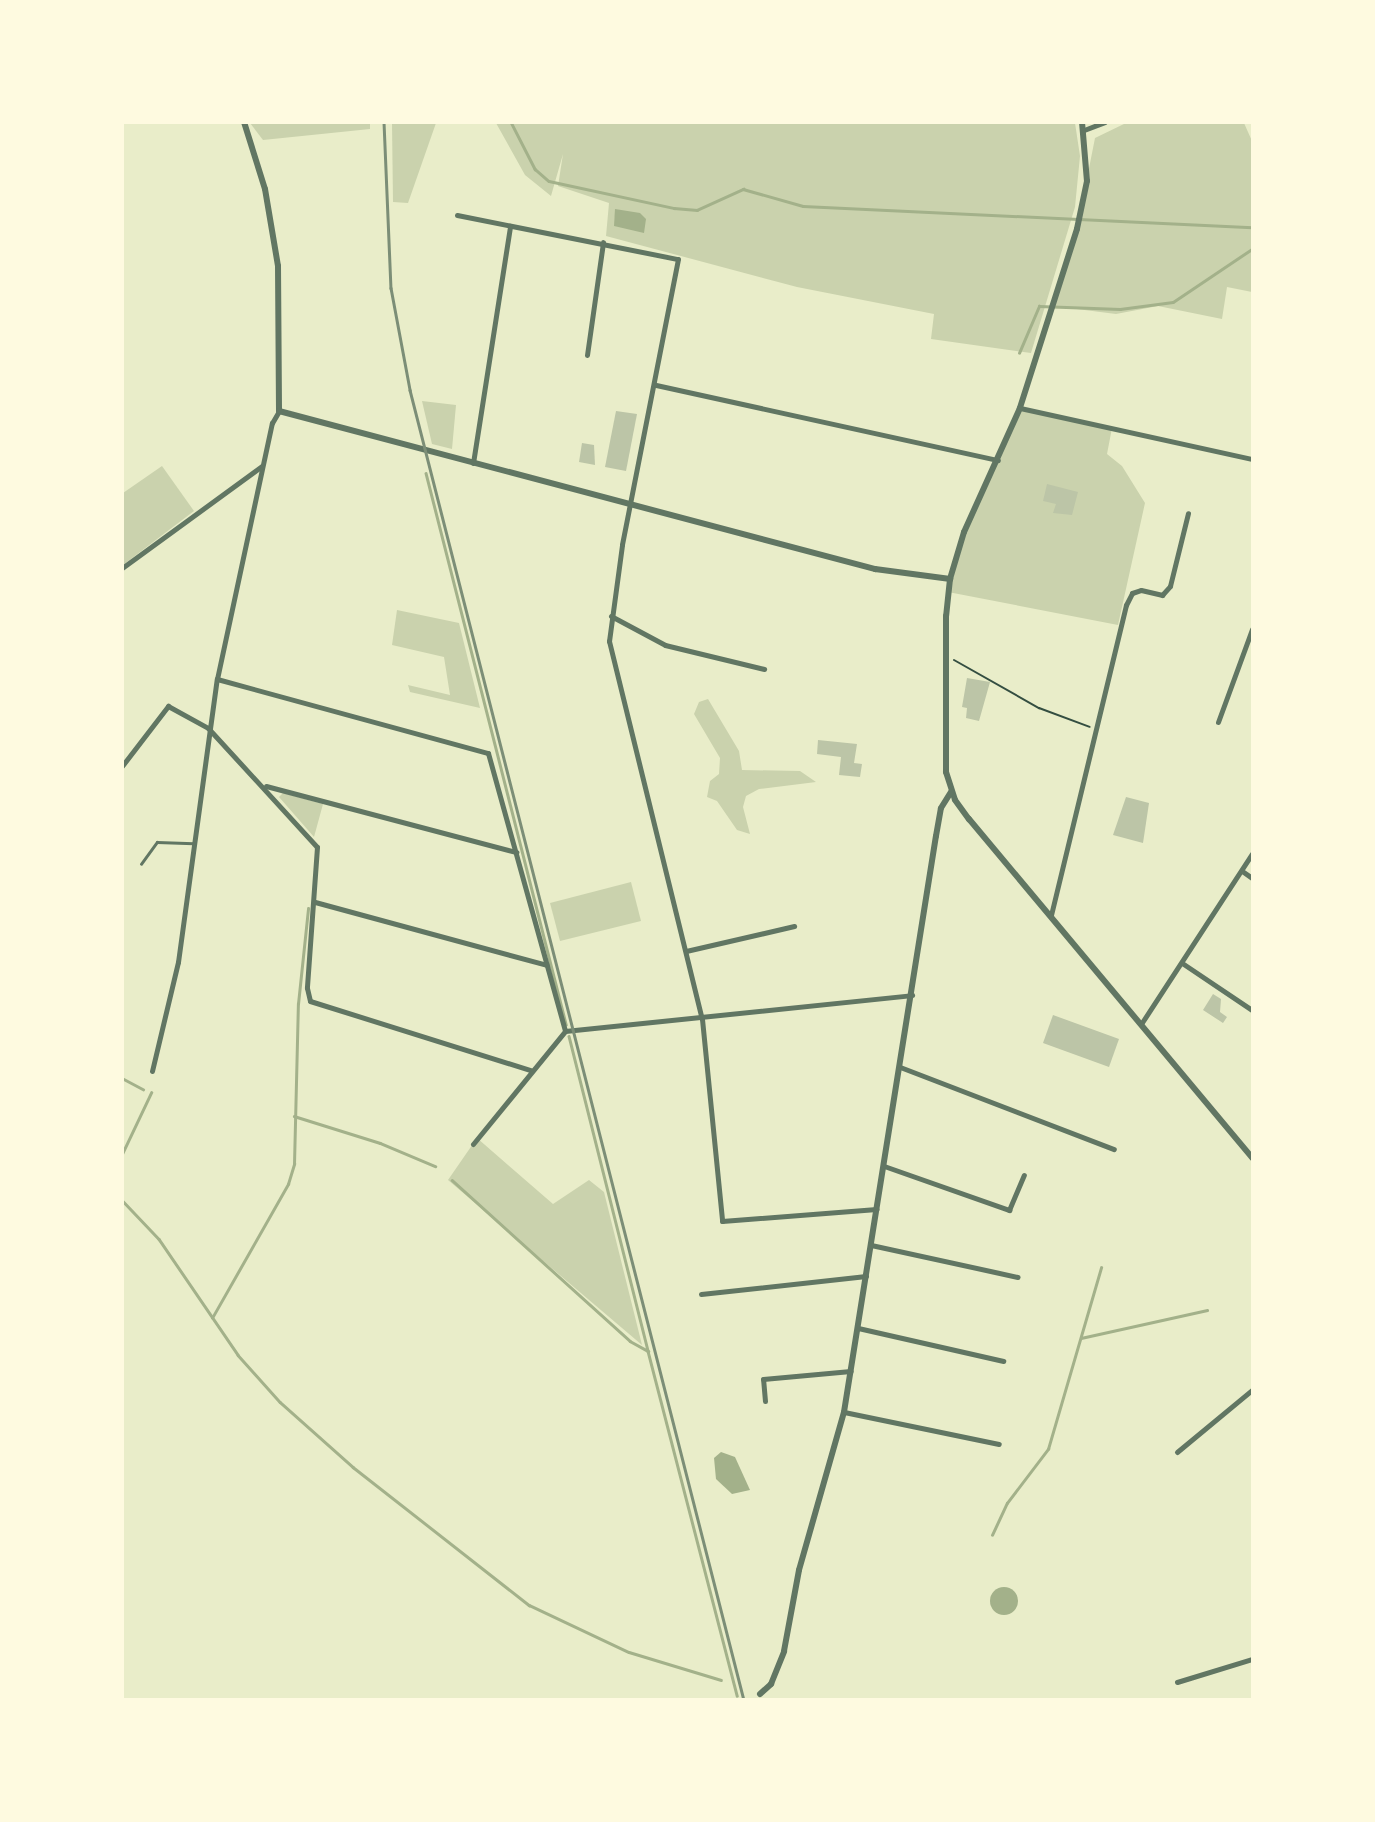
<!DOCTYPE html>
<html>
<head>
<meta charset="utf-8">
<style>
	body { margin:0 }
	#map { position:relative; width:1375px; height:1822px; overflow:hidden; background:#e9edc9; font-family:"PT Sans Narrow",sans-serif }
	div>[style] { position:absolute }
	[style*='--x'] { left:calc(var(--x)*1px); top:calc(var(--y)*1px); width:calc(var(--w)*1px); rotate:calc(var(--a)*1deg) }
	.green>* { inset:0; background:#cad2ad }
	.water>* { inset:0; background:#a3b18a }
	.round { border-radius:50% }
	.stream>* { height:2.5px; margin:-1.25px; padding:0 1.25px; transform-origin:1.25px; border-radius:1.25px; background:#a3b18a }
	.building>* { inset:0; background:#bcc5a7 }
	.path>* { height:2px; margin:-1px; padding:0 1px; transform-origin:1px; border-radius:1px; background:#344e41 }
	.service>* { height:2.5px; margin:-1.25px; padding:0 1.25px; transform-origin:1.25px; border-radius:1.25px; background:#617663 }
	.minor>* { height:5px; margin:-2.5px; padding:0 2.5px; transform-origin:2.5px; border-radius:2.5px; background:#617663 }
	.tertiary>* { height:6px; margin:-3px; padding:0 3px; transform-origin:3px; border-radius:3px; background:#617663 }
	.rail>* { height:2.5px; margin:-1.25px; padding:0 1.25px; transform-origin:1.25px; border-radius:1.25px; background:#7c8e77 }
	span { translate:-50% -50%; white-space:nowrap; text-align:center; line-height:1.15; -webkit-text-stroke:5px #fefae0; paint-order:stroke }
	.frame { position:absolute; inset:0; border:124px solid #fefae0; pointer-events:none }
</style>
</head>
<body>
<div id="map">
	<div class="green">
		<div style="clip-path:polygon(250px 123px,370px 123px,370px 129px,263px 140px)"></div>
		<div style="clip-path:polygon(392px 123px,436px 123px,408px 203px,393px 202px)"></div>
		<div style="clip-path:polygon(496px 123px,1075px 123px,1080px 156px,1075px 207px,1031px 353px,931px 339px,934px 314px,797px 287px,606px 236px,609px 203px,558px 186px,563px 154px,551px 196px,525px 175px)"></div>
		<div style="clip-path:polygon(1126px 123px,1244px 123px,1252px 141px,1252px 292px,1227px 287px,1222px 319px,1158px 306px,1116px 314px,1053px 306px,1077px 229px,1095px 138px)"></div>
		<div style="clip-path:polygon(422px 401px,456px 405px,452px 449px,432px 444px)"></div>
		<div style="clip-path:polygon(1020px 408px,1112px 428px,1107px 454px,1122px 466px,1145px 503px,1118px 625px,948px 592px,957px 553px)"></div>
		<div style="clip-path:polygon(162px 466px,194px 511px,123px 565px,123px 493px)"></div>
		<div style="clip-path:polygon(397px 610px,459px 623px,480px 708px,410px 692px,408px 685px,450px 695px,444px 657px,392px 645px)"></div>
		<div style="clip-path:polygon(708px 699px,739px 751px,742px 770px,800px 771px,816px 782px,759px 789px,746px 796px,743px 807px,750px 834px,737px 830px,717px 801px,707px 797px,710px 781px,719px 774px,720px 758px,694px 714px,699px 702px)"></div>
		<div style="clip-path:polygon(283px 793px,323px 804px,314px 837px,279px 797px)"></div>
		<div style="clip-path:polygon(631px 882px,641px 921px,560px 941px,550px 903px)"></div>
		<div style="clip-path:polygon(477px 1138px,553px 1204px,589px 1180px,604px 1192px,642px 1345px,448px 1180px)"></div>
	</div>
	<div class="water">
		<div style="clip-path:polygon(615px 209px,640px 213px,646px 219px,644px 233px,614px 226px)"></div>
		<div style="clip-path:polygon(721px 1452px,735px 1457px,750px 1490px,732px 1494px,716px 1479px,714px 1458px)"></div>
		<div class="round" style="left:990px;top:1587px;width:28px;height:28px"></div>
	</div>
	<div class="stream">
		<div style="--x:511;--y:122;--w:53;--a:62.9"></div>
		<div style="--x:535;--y:169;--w:18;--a:41"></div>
		<div style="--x:549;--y:181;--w:128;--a:12.2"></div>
		<div style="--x:674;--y:208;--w:23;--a:5"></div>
		<div style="--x:697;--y:210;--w:51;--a:-24.5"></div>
		<div style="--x:743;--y:189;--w:62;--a:15.8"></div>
		<div style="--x:803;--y:206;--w:449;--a:2.7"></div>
		<div style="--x:1019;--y:353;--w:51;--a:-66.9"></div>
		<div style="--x:1039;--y:306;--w:81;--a:2.1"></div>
		<div style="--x:1120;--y:309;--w:53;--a:-7.5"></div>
		<div style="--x:1173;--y:302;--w:95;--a:-33.9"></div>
		<div style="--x:426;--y:473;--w:569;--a:75.74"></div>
		<div style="--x:569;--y:1036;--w:325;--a:75.9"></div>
		<div style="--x:122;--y:1078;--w:24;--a:28"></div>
		<div style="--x:294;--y:1116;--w:90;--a:17.4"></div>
		<div style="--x:380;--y:1143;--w:60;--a:22.7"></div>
		<div style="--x:122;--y:1154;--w:68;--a:-64.6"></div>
		<div style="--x:452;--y:1180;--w:240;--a:42.1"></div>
		<div style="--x:630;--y:1341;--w:21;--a:29"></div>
		<div style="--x:648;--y:1351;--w:356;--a:75.5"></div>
		<div style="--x:122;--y:1200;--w:54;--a:46.5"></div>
		<div style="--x:159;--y:1239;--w:140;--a:55.7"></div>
		<div style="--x:238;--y:1355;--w:63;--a:48.2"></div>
		<div style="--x:280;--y:1402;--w:98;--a:41.7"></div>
		<div style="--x:353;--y:1467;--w:224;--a:38.1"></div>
		<div style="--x:529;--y:1605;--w:110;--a:25.2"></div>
		<div style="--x:629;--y:1652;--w:96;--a:16.9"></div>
		<div style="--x:212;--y:1318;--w:154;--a:-60.4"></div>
		<div style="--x:288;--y:1184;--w:21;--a:-73"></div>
		<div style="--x:294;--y:1164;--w:160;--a:-88.6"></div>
		<div style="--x:298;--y:1004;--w:96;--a:-84"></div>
		<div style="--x:1081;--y:1338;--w:129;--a:-12.5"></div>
		<div style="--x:992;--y:1535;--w:35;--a:-65"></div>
		<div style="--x:1007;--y:1503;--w:68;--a:-52.8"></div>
		<div style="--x:1048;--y:1449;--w:189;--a:-73.7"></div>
	</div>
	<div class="building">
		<div style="clip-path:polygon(616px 411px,637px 414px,626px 471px,605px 467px)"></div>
		<div style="clip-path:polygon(582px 443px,594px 445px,595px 465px,579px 462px)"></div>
		<div style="clip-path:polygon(1047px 484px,1078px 492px,1072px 515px,1053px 513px,1056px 504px,1043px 501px)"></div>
		<div style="clip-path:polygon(967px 678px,990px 682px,979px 721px,966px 718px,967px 708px,962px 707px)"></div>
		<div style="clip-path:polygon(818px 740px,857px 744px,854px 763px,862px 764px,860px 777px,839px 775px,841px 757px,817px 754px)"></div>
		<div style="clip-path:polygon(1126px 797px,1149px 803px,1143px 843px,1113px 835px)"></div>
		<div style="clip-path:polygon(1213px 994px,1221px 999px,1220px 1012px,1227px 1017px,1223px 1023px,1203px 1010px)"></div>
		<div style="clip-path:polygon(1053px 1015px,1119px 1039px,1109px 1067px,1043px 1043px)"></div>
	</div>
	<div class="path">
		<div style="--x:954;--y:660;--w:98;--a:29.5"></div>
		<div style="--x:1039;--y:708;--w:54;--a:20.4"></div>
	</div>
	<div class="service">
		<div style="--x:141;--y:864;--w:27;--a:-54"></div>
		<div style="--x:157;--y:842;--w:36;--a:2"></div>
	</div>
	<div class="minor">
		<div style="--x:1084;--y:130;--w:22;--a:-21"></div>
		<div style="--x:457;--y:215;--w:225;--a:11.3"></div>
		<div style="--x:678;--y:259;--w:291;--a:101.1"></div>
		<div style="--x:622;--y:545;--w:97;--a:97.7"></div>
		<div style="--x:609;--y:641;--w:389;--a:76.2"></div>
		<div style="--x:702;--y:1019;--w:203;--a:84.3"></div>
		<div style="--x:722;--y:1221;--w:155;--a:-4.4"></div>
		<div style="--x:587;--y:355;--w:114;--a:-81.9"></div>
		<div style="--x:656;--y:385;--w:350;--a:12.4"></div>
		<div style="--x:1020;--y:408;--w:238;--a:12.4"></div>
		<div style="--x:473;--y:463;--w:240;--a:-81.1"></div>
		<div style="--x:122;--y:568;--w:173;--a:-36.1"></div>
		<div style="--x:611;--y:616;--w:61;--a:28.2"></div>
		<div style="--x:665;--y:645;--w:102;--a:13.6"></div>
		<div style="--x:217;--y:679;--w:281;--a:15.3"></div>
		<div style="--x:488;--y:753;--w:288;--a:74.5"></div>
		<div style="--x:1218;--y:722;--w:99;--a:-69.9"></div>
		<div style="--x:122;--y:766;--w:76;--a:-52.5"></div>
		<div style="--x:168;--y:706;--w:46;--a:28.8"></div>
		<div style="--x:208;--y:728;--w:161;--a:47.5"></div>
		<div style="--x:317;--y:847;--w:141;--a:94.1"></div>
		<div style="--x:307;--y:988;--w:13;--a:77"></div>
		<div style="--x:310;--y:1001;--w:231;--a:17.4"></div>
		<div style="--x:266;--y:786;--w:259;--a:14.8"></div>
		<div style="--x:1242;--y:871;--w:12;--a:35"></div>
		<div style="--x:315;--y:902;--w:240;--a:15.2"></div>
		<div style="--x:1051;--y:915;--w:319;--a:-76.4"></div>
		<div style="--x:1126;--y:605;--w:13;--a:-63"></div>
		<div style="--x:1132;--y:593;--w:9;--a:-18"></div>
		<div style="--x:1141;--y:590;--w:22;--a:13"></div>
		<div style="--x:1162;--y:595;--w:12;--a:-48"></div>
		<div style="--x:1170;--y:586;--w:75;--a:-76.1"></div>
		<div style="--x:686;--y:951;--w:111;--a:-13"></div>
		<div style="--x:1182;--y:963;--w:84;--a:33.9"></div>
		<div style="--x:1141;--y:1024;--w:203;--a:-56.9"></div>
		<div style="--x:565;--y:1031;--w:349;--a:-5.9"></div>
		<div style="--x:900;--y:1067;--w:229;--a:21"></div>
		<div style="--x:152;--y:1071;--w:112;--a:-76.6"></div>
		<div style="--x:178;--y:962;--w:286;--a:-82.2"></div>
		<div style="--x:217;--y:679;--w:262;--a:-77.9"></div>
		<div style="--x:272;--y:423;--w:14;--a:-60"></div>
		<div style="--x:473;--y:1144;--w:146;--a:-50.8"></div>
		<div style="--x:884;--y:1166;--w:133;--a:19.4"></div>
		<div style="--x:1009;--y:1210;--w:38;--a:-67"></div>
		<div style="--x:871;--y:1245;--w:150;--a:12.3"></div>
		<div style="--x:701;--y:1294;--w:166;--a:-6.2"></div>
		<div style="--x:858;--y:1328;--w:149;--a:12.8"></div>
		<div style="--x:765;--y:1401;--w:22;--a:-95"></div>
		<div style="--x:763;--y:1379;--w:88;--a:-5.2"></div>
		<div style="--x:844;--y:1412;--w:158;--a:11.7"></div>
		<div style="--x:1177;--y:1452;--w:97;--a:-39.6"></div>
		<div style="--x:1177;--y:1682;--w:78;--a:-17"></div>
	</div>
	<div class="tertiary">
		<div style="--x:244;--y:122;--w:70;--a:72.6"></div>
		<div style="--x:265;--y:189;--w:78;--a:80.4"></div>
		<div style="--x:278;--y:266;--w:145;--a:89.6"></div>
		<div style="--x:279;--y:411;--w:617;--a:14.85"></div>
		<div style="--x:875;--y:569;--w:76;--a:7.6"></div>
		<div style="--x:1082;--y:122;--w:59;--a:85.2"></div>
		<div style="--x:1087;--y:181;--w:49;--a:101.8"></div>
		<div style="--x:1077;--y:229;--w:188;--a:107.7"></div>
		<div style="--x:1020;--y:408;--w:136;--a:114.3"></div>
		<div style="--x:964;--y:532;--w:49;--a:106.6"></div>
		<div style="--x:950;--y:579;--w:37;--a:96"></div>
		<div style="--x:946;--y:616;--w:156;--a:90"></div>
		<div style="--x:946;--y:772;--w:29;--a:72"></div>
		<div style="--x:955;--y:800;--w:24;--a:54"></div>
		<div style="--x:969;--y:819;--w:442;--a:50.1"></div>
		<div style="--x:760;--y:1694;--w:15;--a:-42"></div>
		<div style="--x:771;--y:1684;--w:35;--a:-68"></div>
		<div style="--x:784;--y:1651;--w:82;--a:-79.5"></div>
		<div style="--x:799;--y:1570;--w:164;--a:-74.1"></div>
		<div style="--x:844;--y:1412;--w:583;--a:-80.93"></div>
		<div style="--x:936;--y:836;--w:28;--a:-80"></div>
		<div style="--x:941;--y:808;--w:19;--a:-58"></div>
	</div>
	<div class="rail">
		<div style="--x:384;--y:122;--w:166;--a:87.6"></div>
		<div style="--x:391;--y:288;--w:104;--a:79.4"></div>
		<div style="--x:410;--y:390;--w:1352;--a:75.7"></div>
	</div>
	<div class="frame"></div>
</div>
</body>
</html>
